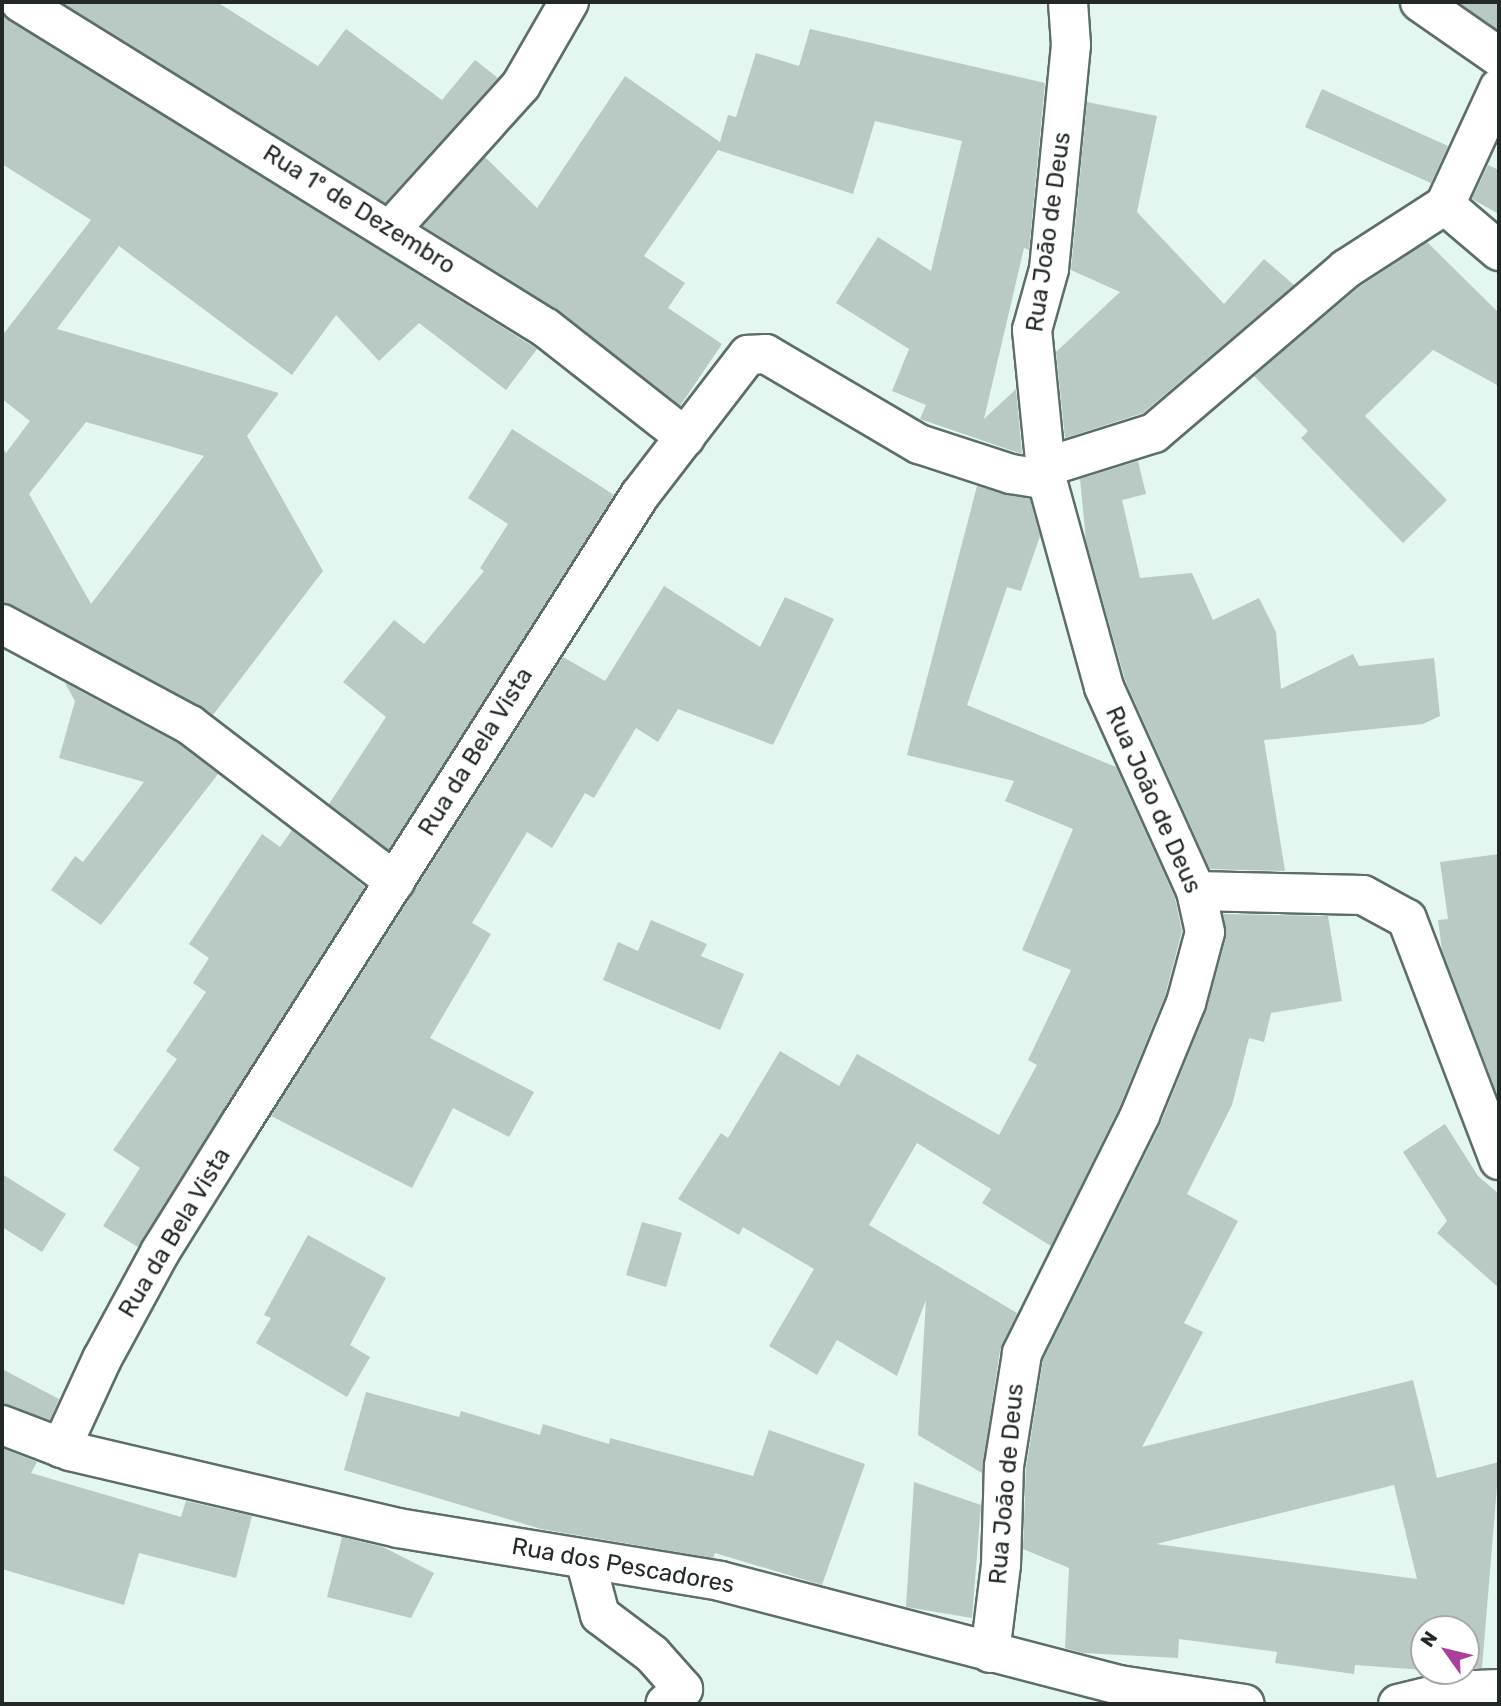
<!DOCTYPE html>
<html>
<head>
<meta charset="utf-8">
<style>
	body { margin:0 }
	#map { position:relative; width:1501px; height:1706px; overflow:hidden; background:#e3f6ef; font-family:Rubik,sans-serif }
	div>[style] { position:absolute }
	[style*='--x'] { left:calc(var(--x)*1px); top:calc(var(--y)*1px); width:calc(var(--w)*1px); rotate:calc(var(--a)*1deg) }
	.building>* { inset:0; background:#b9cac4 }
	.roads { filter:drop-shadow(2px 0 #5d6d68) drop-shadow(-2px 0 #5d6d68) drop-shadow(0 2px #5d6d68) drop-shadow(0 -2px #5d6d68) }
	.minor>* { height:38px; margin:-19px; padding:0 19px; transform-origin:19px; border-radius:19px; background:#fff }
	span { translate:-50% -50%; white-space:nowrap; text-align:center; line-height:1.15; -webkit-text-stroke:7px #fff; paint-order:stroke }
	.street-label { font-size:24px; color:#222926 }
	.frame { position:absolute; inset:0; border:4px solid #222926; pointer-events:none }
	.north { position:absolute; left:1410px; top:1615px; width:70px; height:70px; box-sizing:border-box; background:#fff; border:2px solid #a7a9a8; border-radius:50%; rotate:304deg; font-size:19px; font-weight:700; line-height:28px; text-align:center; color:#222926 }
	.north::after { content:''; display:block; margin:auto; width:24px; height:32px; background:#ac3e9c; clip-path:polygon(50% 0,100% 100%,50% 72%,0 100%) }
</style>
</head>
<body>
<div id="map">
	<div class="building">
		<div style="clip-path:polygon(61px 2px,217px 2px,318px 66px,346px 29px,442px 100px,475px 60px,498px 78px,385px 203px)"></div>
		<div style="clip-path:polygon(1458px 2px,1499px 2px,1499px 31px)"></div>
		<div style="clip-path:polygon(evenodd,2px 14px,537px 349px,506px 390px,419px 323px,379px 361px,336px 315px,292px 375px,119px 246px,57px 329px,279px 393px,247px 436px,323px 571px,213px 715px,2px 602px,2px 446px,6px 453px,30px 421px,2px 399px,2px 336px,91px 220px,2px 164px,2px 14px,86px 422px,204px 456px,91px 604px,29px 494px,86px 422px)"></div>
		<div style="clip-path:polygon(810px 29px,1045px 83px,1029px 250px,1024px 248px,984px 419px,1016px 389px,1022px 454px,920px 419px,926px 405px,892px 391px,909px 349px,836px 303px,878px 237px,931px 271px,962px 141px,875px 121px,853px 194px,718px 150px,644px 256px,685px 283px,668px 308px,722px 344px,680px 406px,559px 311px,423px 226px,485px 157px,537px 208px,625px 76px,720px 142px,728px 115px,736px 117px,756px 53px,799px 66px)"></div>
		<div style="clip-path:polygon(1322px 89px,1448px 146px,1431px 183px,1305px 127px)"></div>
		<div style="clip-path:polygon(1087px 102px,1157px 116px,1137px 212px,1224px 304px,1264px 259px,1294px 285px,1143px 413px,1065px 438px,1056px 352px,1120px 292px,1071px 270px)"></div>
		<div style="clip-path:polygon(1488px 165px,1499px 170px,1499px 214px,1472px 199px)"></div>
		<div style="clip-path:polygon(1427px 242px,1499px 313px,1499px 386px,1433px 350px,1365px 416px,1447px 500px,1403px 543px,1301px 438px,1308px 431px,1254px 376px,1359px 287px)"></div>
		<div style="clip-path:polygon(512px 429px,614px 495px,389px 850px,329px 804px,386px 717px,343px 682px,394px 620px,424px 644px,484px 571px,480px 568px,508px 524px,468px 498px)"></div>
		<div style="clip-path:polygon(1138px 461px,1146px 494px,1122px 500px,1140px 578px,1192px 573px,1213px 620px,1259px 598px,1276px 632px,1281px 689px,1353px 654px,1359px 666px,1434px 658px,1440px 716px,1423px 724px,1264px 740px,1285px 871px,1210px 869px,1125px 680px,1086px 541px,1080px 479px)"></div>
		<div style="clip-path:polygon(977px 486px,1030px 499px,1040px 536px,1021px 591px,1007px 587px,967px 705px,1116px 767px,1175px 898px,1182px 931px,1165px 996px,1120px 1106px,1051px 1246px,982px 1203px,991px 1189px,917px 1143px,869px 1225px,1017px 1313px,1000px 1350px,982px 1473px,918px 1435px,926px 1300px,897px 1376px,837px 1340px,817px 1375px,769px 1346px,814px 1269px,743px 1227px,739px 1235px,678px 1199px,721px 1133px,728px 1138px,780px 1051px,839px 1086px,857px 1054px,999px 1135px,1037px 1065px,1028px 1060px,1071px 970px,1022px 950px,1073px 829px,1005px 801px,1014px 781px,907px 755px)"></div>
		<div style="clip-path:polygon(664px 586px,760px 647px,785px 597px,834px 619px,773px 745px,678px 709px,658px 742px,636px 728px,594px 798px,585px 793px,552px 848px,527px 832px,472px 923px,491px 934px,430px 1038px,534px 1092px,509px 1137px,453px 1108px,412px 1188px,271px 1116px,563px 657px,605px 681px)"></div>
		<div style="clip-path:polygon(65px 683px,178px 743px,218px 774px,101px 925px,51px 890px,75px 856px,83px 862px,144px 782px,59px 758px,75px 701px)"></div>
		<div style="clip-path:polygon(292px 830px,365px 887px,138px 1247px,103px 1226px,140px 1168px,113px 1150px,177px 1059px,166px 1051px,206px 992px,193px 983px,209px 958px,189px 944px,262px 834px,280px 847px)"></div>
		<div style="clip-path:polygon(1499px 854px,1499px 1094px,1497px 1094px,1442px 950px,1438px 920px,1448px 919px,1440px 862px)"></div>
		<div style="clip-path:polygon(evenodd,1223px 914px,1328px 916px,1342px 1001px,1271px 1013px,1264px 1042px,1249px 1038px,1232px 1105px,1187px 1194px,1238px 1221px,1184px 1323px,1203px 1332px,1142px 1447px,1413px 1380px,1437px 1478px,1499px 1462px,1482px 1668px,1466px 1668px,1466px 1629px,1424px 1629px,1424px 1670px,1355px 1665px,1354px 1674px,1275px 1663px,1277px 1652px,1179px 1639px,1178px 1658px,1083px 1653px,1065px 1648px,1069px 1568px,1023px 1549px,1026px 1468px,1043px 1360px,1160px 1125px,1206px 1011px,1226px 938px,1223px 914px,1394px 1485px,1417px 1579px,1156px 1544px,1394px 1485px)"></div>
		<div style="clip-path:polygon(651px 920px,707px 944px,701px 956px,744px 974px,720px 1030px,603px 980px,618px 942px,638px 951px)"></div>
		<div style="clip-path:polygon(1445px 1124px,1478px 1176px,1499px 1194px,1499px 1288px,1437px 1233px,1447px 1221px,1403px 1152px)"></div>
		<div style="clip-path:polygon(2px 1174px,66px 1214px,42px 1252px,2px 1227px)"></div>
		<div style="clip-path:polygon(642px 1222px,682px 1233px,666px 1287px,626px 1275px)"></div>
		<div style="clip-path:polygon(308px 1235px,386px 1278px,350px 1345px,370px 1357px,347px 1397px,256px 1343px,271px 1318px,264px 1315px)"></div>
		<div style="clip-path:polygon(2px 1369px,59px 1399px,50px 1420px,2px 1404px)"></div>
		<div style="clip-path:polygon(366px 1392px,459px 1417px,461px 1411px,540px 1435px,543px 1424px,609px 1444px,610px 1438px,753px 1476px,769px 1430px,865px 1464px,822px 1585px,715px 1553px,713px 1558px,541px 1529px,344px 1470px)"></div>
		<div style="clip-path:polygon(2px 1448px,37px 1462px,31px 1473px,181px 1517px,186px 1501px,252px 1516px,236px 1578px,139px 1553px,124px 1605px,2px 1569px)"></div>
		<div style="clip-path:polygon(914px 1482px,981px 1505px,972px 1618px,906px 1607px)"></div>
		<div style="clip-path:polygon(342px 1537px,383px 1547px,434px 1573px,411px 1618px,327px 1597px)"></div>
	</div>
	<div class="roads">
		<div class="minor">
			<div style="--x:20;--y:2;--w:619;--a:31.79"></div>
			<div style="--x:546;--y:328;--w:177;--a:38.1"></div>
			<div style="--x:1420;--y:2;--w:96;--a:34.8"></div>
			<div style="--x:1445;--y:205;--w:71;--a:40.4"></div>
			<div style="--x:391;--y:229;--w:194;--a:-47.9"></div>
			<div style="--x:521;--y:85;--w:96;--a:-60"></div>
			<div style="--x:1046;--y:467;--w:113;--a:-17.5"></div>
			<div style="--x:1154;--y:433;--w:253;--a:-40.5"></div>
			<div style="--x:1346;--y:269;--w:118;--a:-32.9"></div>
			<div style="--x:1445;--y:205;--w:129;--a:-65.2"></div>
			<div style="--x:2;--y:624;--w:213;--a:28.2"></div>
			<div style="--x:190;--y:725;--w:258;--a:37.4"></div>
			<div style="--x:1196;--y:891;--w:167;--a:1.4"></div>
			<div style="--x:1363;--y:895;--w:50;--a:28.6"></div>
			<div style="--x:1407;--y:919;--w:258;--a:69.1"></div>
			<div style="--x:2;--y:1425;--w:73;--a:20.9"></div>
			<div style="--x:70;--y:1451;--w:337;--a:13.2"></div>
			<div style="--x:398;--y:1528;--w:326;--a:9.3"></div>
			<div style="--x:720;--y:1581;--w:412;--a:14.6"></div>
			<div style="--x:1119;--y:1685;--w:127;--a:8.6"></div>
			<div style="--x:61;--y:1448;--w:98;--a:-65.3"></div>
			<div style="--x:102;--y:1359;--w:122;--a:-61.5"></div>
			<div style="--x:160;--y:1252;--w:151;--a:-58"></div>
			<div style="--x:240;--y:1124;--w:745;--a:-57.55"></div>
			<div style="--x:640;--y:495;--w:177;--a:-52.4"></div>
			<div style="--x:748;--y:355;--w:18;--a:-3"></div>
			<div style="--x:766;--y:354;--w:178;--a:30.5"></div>
			<div style="--x:919;--y:444;--w:97;--a:18.1"></div>
			<div style="--x:1011;--y:474;--w:36;--a:9"></div>
			<div style="--x:585;--y:1559;--w:58;--a:75"></div>
			<div style="--x:600;--y:1615;--w:65;--a:36.9"></div>
			<div style="--x:652;--y:1654;--w:47;--a:48.5"></div>
			<div style="--x:683;--y:1689;--w:23;--a:140"></div>
			<div style="--x:990;--y:1653;--w:89;--a:-82.9"></div>
			<div style="--x:1001;--y:1565;--w:99;--a:-88.3"></div>
			<div style="--x:1004;--y:1466;--w:114;--a:-80.9"></div>
			<div style="--x:1022;--y:1353;--w:266;--a:-63.6"></div>
			<div style="--x:1140;--y:1115;--w:121;--a:-67.7"></div>
			<div style="--x:1186;--y:1003;--w:73;--a:-75"></div>
			<div style="--x:1205;--y:932;--w:42;--a:-102.4"></div>
			<div style="--x:1196;--y:891;--w:224;--a:-114.3"></div>
			<div style="--x:1104;--y:687;--w:215;--a:-105.4"></div>
			<div style="--x:1047;--y:480;--w:151;--a:-95.7"></div>
			<div style="--x:1032;--y:330;--w:63;--a:-74.4"></div>
			<div style="--x:1049;--y:269;--w:225;--a:-84.4"></div>
			<div style="--x:1071;--y:45;--w:43;--a:-94"></div>
			<div style="--x:1398;--y:1704;--w:55;--a:-13.8"></div>
			<div style="--x:1451;--y:1691;--w:48;--a:-2.4"></div>
		</div>
	</div>
	<div class="street-label">
		<span style="left:359px;top:210px;rotate:32deg">Rua 1º de Dezembro</span>
		<span style="left:1049px;top:232px;rotate:-82deg">Rua João de Deus</span>
		<span style="left:476px;top:752px;rotate:-58deg">Rua da Bela Vista</span>
		<span style="left:1153px;top:800px;rotate:66deg">Rua João de Deus</span>
		<span style="left:175px;top:1233px;rotate:-59deg">Rua da Bela Vista</span>
		<span style="left:1007px;top:1484px;rotate:-85deg">Rua João de Deus</span>
		<span style="left:623px;top:1566px;rotate:10deg">Rua dos Pescadores</span>
	</div>
	<div class="frame"></div>
	<div class="north">N</div>
</div>
</body>
</html>
